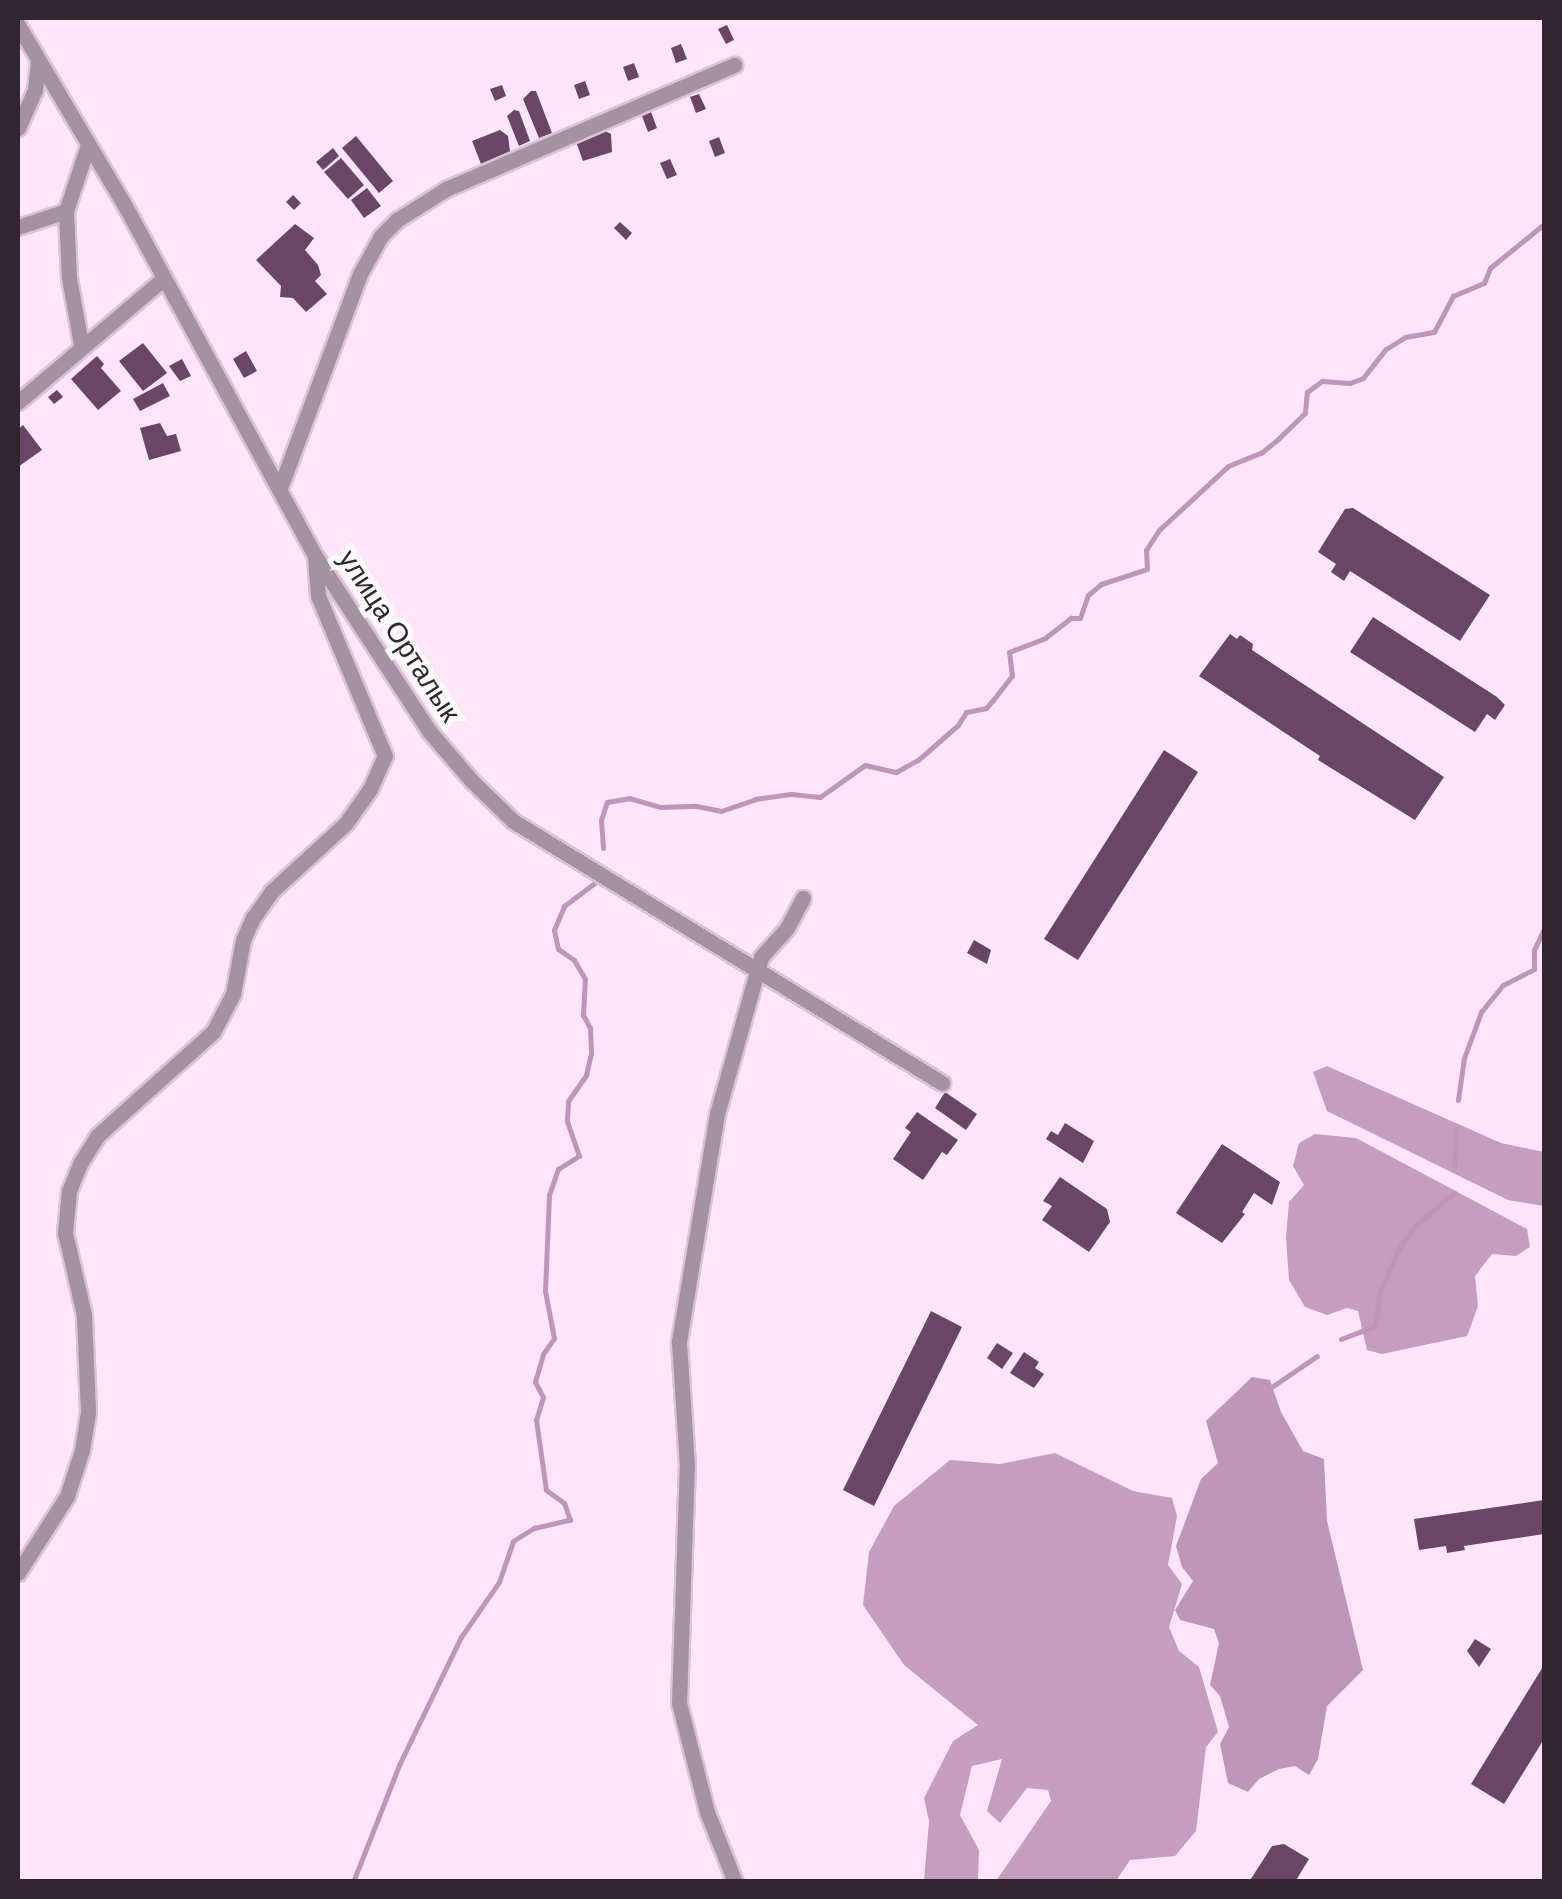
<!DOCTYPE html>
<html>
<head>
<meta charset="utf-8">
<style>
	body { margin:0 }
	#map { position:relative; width:1562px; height:1899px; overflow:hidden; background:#ffe5fa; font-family:Helvetica,sans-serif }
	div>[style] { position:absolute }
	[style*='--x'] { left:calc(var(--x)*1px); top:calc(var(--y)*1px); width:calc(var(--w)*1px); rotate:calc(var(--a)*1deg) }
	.forest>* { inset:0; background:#c69cbf }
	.water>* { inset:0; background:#bf95b8 }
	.stream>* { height:5px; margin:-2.5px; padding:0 2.5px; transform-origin:2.5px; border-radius:2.5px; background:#bf95b8 }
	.building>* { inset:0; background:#6a4565 }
	.roads { filter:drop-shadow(2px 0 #dac3d5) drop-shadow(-2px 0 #dac3d5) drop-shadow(0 2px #dac3d5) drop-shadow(0 -2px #dac3d5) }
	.minor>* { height:15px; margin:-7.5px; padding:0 7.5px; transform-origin:7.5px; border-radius:7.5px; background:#a491a1 }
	span { translate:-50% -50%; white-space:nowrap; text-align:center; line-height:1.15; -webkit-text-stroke:10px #fbfbfb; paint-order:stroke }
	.street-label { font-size:28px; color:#31262f }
	.frame { position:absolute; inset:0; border:20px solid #31262f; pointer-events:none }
</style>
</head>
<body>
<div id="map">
	<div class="forest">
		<div style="clip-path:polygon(1327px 1066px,1501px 1143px,1544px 1152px,1544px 1206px,1508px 1200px,1327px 1111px,1313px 1072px)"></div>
		<div style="clip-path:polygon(1315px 1134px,1356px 1138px,1527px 1229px,1530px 1247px,1516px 1256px,1492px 1254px,1475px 1276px,1478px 1306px,1467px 1336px,1382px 1354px,1367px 1350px,1358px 1311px,1347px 1308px,1327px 1315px,1305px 1307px,1289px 1280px,1286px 1237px,1289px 1202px,1304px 1185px,1293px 1166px,1299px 1143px)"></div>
		<div style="clip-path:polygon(1055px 1453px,1133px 1491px,1172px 1498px,1177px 1516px,1168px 1565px,1182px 1584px,1169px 1627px,1179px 1651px,1199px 1667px,1218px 1732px,1206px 1747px,1196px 1831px,1175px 1856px,1130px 1860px,1116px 1881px,996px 1881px,1051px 1801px,1048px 1790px,1027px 1788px,1000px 1823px,987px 1811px,1002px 1759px,972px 1766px,960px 1815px,979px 1850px,978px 1881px,924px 1881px,929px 1821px,924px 1798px,953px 1741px,978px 1725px,904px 1665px,863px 1605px,869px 1552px,894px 1506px,950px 1460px,1000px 1464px)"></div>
	</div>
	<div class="water">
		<div style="clip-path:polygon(1252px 1377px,1270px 1380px,1281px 1412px,1303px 1451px,1324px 1459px,1327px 1521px,1363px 1670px,1327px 1706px,1318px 1759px,1309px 1775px,1295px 1766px,1279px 1769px,1259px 1779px,1248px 1792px,1228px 1783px,1220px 1744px,1229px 1727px,1220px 1696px,1210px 1685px,1219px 1643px,1214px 1629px,1180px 1620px,1175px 1610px,1193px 1581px,1182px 1567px,1176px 1546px,1201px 1479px,1218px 1463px,1206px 1421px)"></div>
	</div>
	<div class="stream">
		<div style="--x:603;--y:848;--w:28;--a:-94"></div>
		<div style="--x:601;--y:820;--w:19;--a:-72"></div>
		<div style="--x:607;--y:802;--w:22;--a:-10"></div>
		<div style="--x:629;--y:798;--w:33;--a:16"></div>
		<div style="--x:661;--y:807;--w:35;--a:-2"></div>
		<div style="--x:696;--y:806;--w:25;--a:11"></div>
		<div style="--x:721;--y:811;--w:36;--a:-19"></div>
		<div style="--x:755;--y:799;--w:36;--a:-8"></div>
		<div style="--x:791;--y:794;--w:29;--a:6"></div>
		<div style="--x:820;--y:797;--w:55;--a:-35.4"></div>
		<div style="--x:865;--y:765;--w:32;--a:13"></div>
		<div style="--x:896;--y:772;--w:25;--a:-29"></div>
		<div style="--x:918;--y:760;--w:53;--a:-41.2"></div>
		<div style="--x:958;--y:725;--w:15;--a:-58"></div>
		<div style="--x:966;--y:712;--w:20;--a:-11"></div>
		<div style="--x:986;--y:708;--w:11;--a:-49"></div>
		<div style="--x:993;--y:700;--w:31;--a:-52"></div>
		<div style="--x:1012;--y:676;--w:24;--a:-97"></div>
		<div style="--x:1009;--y:652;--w:39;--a:-21"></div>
		<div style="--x:1045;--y:638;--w:33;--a:-38"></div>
		<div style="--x:1071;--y:618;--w:9;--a:0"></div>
		<div style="--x:1080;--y:618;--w:24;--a:-71"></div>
		<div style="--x:1088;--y:595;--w:17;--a:-40"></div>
		<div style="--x:1101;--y:584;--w:48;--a:-18.1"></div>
		<div style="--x:1147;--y:569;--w:19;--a:-93"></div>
		<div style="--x:1146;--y:550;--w:24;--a:-57"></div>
		<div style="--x:1159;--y:530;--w:94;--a:-42.8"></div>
		<div style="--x:1228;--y:466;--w:35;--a:-22"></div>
		<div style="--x:1261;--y:453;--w:22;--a:-39"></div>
		<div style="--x:1278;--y:439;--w:37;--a:-44"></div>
		<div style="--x:1305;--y:413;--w:21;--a:-85"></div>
		<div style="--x:1307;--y:392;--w:19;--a:-36"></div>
		<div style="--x:1322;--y:381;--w:28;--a:4"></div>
		<div style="--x:1350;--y:383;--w:14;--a:-21"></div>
		<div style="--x:1363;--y:378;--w:37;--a:-52"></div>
		<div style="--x:1386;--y:349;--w:22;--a:-32"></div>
		<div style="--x:1405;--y:337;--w:29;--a:-10"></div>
		<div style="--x:1434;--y:332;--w:41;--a:-62.2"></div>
		<div style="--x:1453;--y:296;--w:34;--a:-23"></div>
		<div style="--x:1484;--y:283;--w:16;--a:-68"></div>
		<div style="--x:1490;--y:268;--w:70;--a:-39.2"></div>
		<div style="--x:1458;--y:1100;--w:42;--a:-81.9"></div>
		<div style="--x:1464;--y:1058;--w:49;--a:-69.7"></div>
		<div style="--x:1481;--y:1012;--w:35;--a:-51"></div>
		<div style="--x:1503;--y:985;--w:35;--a:-27"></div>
		<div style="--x:1534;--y:969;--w:19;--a:-90"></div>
		<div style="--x:1534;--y:950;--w:23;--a:-65"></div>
		<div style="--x:1454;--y:1168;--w:39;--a:-87"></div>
		<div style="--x:1341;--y:1339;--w:36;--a:-21"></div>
		<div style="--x:1375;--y:1326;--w:34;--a:-82"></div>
		<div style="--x:1380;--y:1292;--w:48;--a:-66.6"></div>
		<div style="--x:1399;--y:1248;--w:29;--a:-54"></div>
		<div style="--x:1416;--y:1225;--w:50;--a:-40.1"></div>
		<div style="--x:1273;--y:1386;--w:53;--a:-34.3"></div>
		<div style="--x:353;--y:1882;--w:126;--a:-68.5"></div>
		<div style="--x:399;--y:1765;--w:142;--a:-64.2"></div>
		<div style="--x:461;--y:1637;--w:67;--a:-55.4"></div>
		<div style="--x:499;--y:1582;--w:43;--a:-71.1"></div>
		<div style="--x:513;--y:1541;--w:25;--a:-32"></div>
		<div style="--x:534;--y:1528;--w:37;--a:-13"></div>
		<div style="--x:570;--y:1520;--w:18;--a:-109"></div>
		<div style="--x:564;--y:1503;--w:22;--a:-144"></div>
		<div style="--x:546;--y:1490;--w:71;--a:-98.1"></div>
		<div style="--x:536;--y:1420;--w:24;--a:-73"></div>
		<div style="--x:543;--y:1397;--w:17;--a:-118"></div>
		<div style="--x:535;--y:1382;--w:29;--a:-74"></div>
		<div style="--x:543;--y:1354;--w:19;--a:-55"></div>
		<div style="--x:554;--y:1338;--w:48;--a:-100.8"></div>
		<div style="--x:545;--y:1291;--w:96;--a:-87.6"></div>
		<div style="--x:549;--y:1195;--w:28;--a:-71"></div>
		<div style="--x:558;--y:1169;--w:25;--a:-32"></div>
		<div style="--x:579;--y:1156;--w:37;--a:-109"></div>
		<div style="--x:567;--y:1121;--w:20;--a:-87"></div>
		<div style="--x:568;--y:1101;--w:32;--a:-55"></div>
		<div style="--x:586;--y:1075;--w:22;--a:-77"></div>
		<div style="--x:591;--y:1054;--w:26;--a:-92"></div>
		<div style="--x:590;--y:1028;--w:15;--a:-118"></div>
		<div style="--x:583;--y:1015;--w:36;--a:-87"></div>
		<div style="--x:585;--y:979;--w:22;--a:-120"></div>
		<div style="--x:574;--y:960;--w:19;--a:-145"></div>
		<div style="--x:558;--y:949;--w:19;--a:-102"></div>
		<div style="--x:554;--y:930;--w:26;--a:-67"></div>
		<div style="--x:564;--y:906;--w:39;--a:-37"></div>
	</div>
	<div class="building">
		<div style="clip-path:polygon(727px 25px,734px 40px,726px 44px,718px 29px)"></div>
		<div style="clip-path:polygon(681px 44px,687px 59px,676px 63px,671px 48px)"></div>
		<div style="clip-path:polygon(634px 63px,639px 77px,628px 81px,623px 67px)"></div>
		<div style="clip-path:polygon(585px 81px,590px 95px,579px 99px,574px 85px)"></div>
		<div style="clip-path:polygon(502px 85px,506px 96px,495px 101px,490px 89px)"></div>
		<div style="clip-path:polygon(531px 91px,536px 91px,552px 133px,539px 138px,523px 99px)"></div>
		<div style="clip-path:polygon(699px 94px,706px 109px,696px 113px,690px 97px)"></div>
		<div style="clip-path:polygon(514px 110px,519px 111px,530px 141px,519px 146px,507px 116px)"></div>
		<div style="clip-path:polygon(651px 112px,657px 128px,648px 132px,642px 116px)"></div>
		<div style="clip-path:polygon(500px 130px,508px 136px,511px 159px,483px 169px,472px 141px)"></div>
		<div style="clip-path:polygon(603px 130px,611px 134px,612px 152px,583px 161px,575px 139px)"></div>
		<div style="clip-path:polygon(356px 136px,393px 181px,379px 193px,342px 148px)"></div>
		<div style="clip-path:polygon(719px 137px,725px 153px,715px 157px,709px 141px)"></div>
		<div style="clip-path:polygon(333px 148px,339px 156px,323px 170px,316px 162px)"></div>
		<div style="clip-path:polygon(341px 158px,364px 185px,348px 199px,324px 172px)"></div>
		<div style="clip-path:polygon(670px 159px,677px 175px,667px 179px,660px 163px)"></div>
		<div style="clip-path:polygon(367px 188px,381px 206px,364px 218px,351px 200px)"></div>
		<div style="clip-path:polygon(293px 195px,301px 203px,294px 210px,286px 202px)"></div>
		<div style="clip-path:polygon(620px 222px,632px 233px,626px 240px,614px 228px)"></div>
		<div style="clip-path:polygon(295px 224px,314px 238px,305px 250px,318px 265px,321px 275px,315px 281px,327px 294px,306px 312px,293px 298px,280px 297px,281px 286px,256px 260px)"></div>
		<div style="clip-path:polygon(143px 343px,167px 373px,143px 391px,119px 361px)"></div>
		<div style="clip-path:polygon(246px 351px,257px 371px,244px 378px,233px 359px)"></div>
		<div style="clip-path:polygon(97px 356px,104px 364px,101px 368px,121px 391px,98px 410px,71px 379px)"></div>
		<div style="clip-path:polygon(182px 359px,191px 376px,180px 381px,169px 366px)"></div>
		<div style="clip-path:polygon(163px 383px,170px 396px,140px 411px,133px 399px)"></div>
		<div style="clip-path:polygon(57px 390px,63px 397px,54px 404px,48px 397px)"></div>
		<div style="clip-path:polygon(160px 423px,167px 436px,176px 434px,181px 451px,149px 460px,140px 428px)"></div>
		<div style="clip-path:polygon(23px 425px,42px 450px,18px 467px,18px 429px)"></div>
		<div style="clip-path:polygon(1353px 508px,1490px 595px,1460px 641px,1350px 571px,1344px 581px,1331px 572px,1336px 564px,1318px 552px,1345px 509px)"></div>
		<div style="clip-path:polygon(1373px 617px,1497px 697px,1505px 705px,1495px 720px,1487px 714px,1475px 732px,1350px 652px)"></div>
		<div style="clip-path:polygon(1230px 634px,1237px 639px,1240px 635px,1253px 644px,1252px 650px,1444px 777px,1415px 820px,1318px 760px,1320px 756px,1199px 676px)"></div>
		<div style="clip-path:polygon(1164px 750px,1198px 772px,1078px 960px,1044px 939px)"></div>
		<div style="clip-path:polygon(974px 940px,991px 950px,987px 964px,967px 953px)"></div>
		<div style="clip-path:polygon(945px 1092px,977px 1114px,966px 1130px,935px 1108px)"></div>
		<div style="clip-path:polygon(917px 1112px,958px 1140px,947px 1155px,942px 1152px,923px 1180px,893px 1159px,911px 1132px,905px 1128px)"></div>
		<div style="clip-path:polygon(1065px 1123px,1094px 1141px,1083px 1163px,1046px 1139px,1051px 1131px,1058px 1135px)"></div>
		<div style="clip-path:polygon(1222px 1144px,1280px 1182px,1272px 1205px,1254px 1193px,1242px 1212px,1245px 1214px,1222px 1243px,1176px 1213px)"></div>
		<div style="clip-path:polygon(1060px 1177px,1107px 1209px,1110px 1222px,1089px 1252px,1042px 1220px,1052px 1206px,1043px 1201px)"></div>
		<div style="clip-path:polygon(931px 1311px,962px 1327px,874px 1506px,843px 1490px)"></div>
		<div style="clip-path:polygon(997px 1343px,1013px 1353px,1002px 1369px,987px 1358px)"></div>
		<div style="clip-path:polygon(1024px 1352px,1039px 1362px,1035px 1368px,1044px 1374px,1034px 1388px,1010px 1373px)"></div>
		<div style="clip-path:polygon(1544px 1500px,1544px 1534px,1464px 1546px,1465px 1550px,1447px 1553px,1446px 1546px,1419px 1550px,1414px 1519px)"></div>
		<div style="clip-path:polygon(1475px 1639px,1491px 1649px,1479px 1667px,1467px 1651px)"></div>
		<div style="clip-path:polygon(1544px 1665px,1544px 1739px,1504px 1804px,1471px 1784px)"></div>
		<div style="clip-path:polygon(1284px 1844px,1309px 1859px,1295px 1882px,1249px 1882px,1272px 1846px)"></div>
	</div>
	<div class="roads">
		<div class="minor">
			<div style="--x:18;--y:25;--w:208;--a:59.4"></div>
			<div style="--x:124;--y:204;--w:400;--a:61.5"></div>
			<div style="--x:315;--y:556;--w:209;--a:56.9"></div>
			<div style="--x:429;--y:731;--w:65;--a:49.4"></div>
			<div style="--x:471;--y:780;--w:59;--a:44.3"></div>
			<div style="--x:513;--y:821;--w:503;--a:31.41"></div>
			<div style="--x:18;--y:128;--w:42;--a:-65.9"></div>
			<div style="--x:35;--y:90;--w:28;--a:-84"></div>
			<div style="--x:18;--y:227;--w:51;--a:-18.4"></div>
			<div style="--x:81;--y:344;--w:67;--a:-100.3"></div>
			<div style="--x:69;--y:278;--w:67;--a:-92.6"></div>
			<div style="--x:66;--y:211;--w:70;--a:-71.6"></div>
			<div style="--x:18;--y:402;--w:190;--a:-40.3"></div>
			<div style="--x:280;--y:488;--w:228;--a:-69.5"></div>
			<div style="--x:360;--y:274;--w:43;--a:-61.1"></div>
			<div style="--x:381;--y:236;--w:23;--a:-45"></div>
			<div style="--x:397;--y:220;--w:58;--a:-32.3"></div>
			<div style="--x:446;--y:189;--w:314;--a:-23.3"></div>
			<div style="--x:18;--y:1573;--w:91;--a:-57.5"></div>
			<div style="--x:67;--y:1496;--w:48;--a:-71.9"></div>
			<div style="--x:82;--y:1450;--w:39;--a:-81"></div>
			<div style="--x:88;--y:1411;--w:96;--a:-92.4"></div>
			<div style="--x:84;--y:1315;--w:84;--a:-103"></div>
			<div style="--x:65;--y:1233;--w:42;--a:-84.6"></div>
			<div style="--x:69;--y:1191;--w:31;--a:-68"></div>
			<div style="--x:81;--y:1162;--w:31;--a:-58"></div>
			<div style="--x:97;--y:1136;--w:156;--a:-41.9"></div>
			<div style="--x:213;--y:1032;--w:43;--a:-62.2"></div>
			<div style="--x:233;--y:994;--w:55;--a:-79.5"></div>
			<div style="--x:243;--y:940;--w:24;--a:-66"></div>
			<div style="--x:253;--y:918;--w:32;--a:-55"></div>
			<div style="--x:271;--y:892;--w:102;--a:-42.6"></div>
			<div style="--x:346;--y:823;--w:42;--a:-54.8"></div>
			<div style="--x:370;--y:789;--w:36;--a:-66"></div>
			<div style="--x:385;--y:756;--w:173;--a:-112.7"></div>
			<div style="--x:318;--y:596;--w:40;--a:-94.3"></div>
			<div style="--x:735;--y:1882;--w:75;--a:-111.8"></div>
			<div style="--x:707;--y:1812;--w:113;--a:-104.4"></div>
			<div style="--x:679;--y:1703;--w:237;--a:-88.1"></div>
			<div style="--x:687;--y:1466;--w:125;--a:-93.7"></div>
			<div style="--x:679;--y:1341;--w:230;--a:-80.5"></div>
			<div style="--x:717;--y:1114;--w:163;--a:-74.3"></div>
			<div style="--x:761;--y:957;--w:39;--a:-48"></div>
			<div style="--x:787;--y:928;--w:34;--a:-62"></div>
		</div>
	</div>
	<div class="street-label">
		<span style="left:399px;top:636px;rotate:57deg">улица Орталык</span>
	</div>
	<div class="frame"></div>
</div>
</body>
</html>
